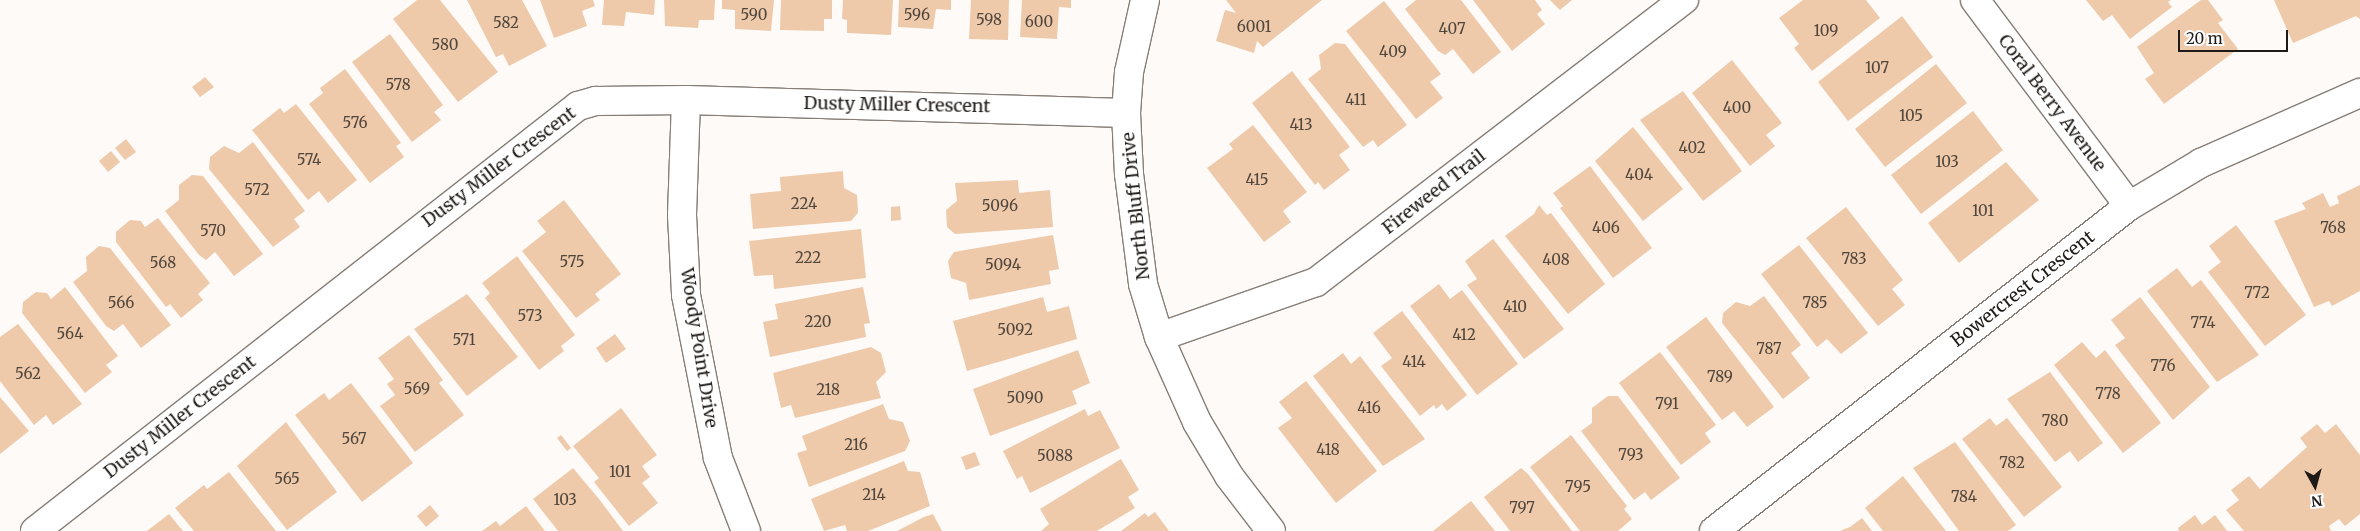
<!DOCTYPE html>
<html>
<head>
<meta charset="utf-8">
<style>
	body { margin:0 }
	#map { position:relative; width:2360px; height:531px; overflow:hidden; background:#fefaf7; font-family:Merriweather,serif }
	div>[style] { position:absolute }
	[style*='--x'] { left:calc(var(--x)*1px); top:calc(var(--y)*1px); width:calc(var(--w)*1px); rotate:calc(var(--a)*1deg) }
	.building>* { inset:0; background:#eecaab }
	.roads { filter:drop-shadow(1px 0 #867e77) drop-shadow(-1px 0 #867e77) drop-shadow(0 1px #867e77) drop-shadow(0 -1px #867e77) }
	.minor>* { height:28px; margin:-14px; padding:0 14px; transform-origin:14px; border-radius:14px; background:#fff }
	.tertiary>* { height:28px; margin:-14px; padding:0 14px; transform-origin:14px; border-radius:14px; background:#fff }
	span { translate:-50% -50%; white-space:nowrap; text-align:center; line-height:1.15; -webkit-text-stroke:4px #fff; paint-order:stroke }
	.number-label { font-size:15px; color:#51463c }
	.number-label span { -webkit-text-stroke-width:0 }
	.street-label { font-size:18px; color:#1d1a17 }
	.north { position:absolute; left:2290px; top:461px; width:50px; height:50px; -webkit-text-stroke:4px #fff; paint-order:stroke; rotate:173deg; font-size:14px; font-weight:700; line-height:20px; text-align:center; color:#1d1a17 }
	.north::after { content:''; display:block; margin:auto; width:18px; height:22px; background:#1d1a17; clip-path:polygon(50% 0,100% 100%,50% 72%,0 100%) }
	.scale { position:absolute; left:2178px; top:30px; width:110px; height:22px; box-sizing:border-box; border:2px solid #1d1a17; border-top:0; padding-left:6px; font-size:15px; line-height:18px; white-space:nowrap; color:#1d1a17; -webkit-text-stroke:4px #fff; paint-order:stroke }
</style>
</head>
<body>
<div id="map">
	<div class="building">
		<div style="clip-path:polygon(417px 0,440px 0,498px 72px,458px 102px,393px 19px)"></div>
		<div style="clip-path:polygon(467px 0,522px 0,547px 46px,509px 66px,503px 54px,496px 57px)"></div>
		<div style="clip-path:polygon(540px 0,593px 0,595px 6px,582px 11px,587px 26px,554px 38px)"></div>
		<div style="clip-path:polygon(604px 0,655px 0,654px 15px,626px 12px,624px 26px,602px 25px)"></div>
		<div style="clip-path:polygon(664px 0,715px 0,714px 20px,699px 20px,698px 28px,665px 26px)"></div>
		<div style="clip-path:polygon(722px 0,774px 0,771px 31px,735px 29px,735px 10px,722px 9px)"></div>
		<div style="clip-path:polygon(781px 0,832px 0,832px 19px,824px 19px,824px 31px,780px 30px)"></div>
		<div style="clip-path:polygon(843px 0,893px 0,891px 35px,847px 33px,847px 20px,842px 19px)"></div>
		<div style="clip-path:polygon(899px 0,951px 0,951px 10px,936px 9px,933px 29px,898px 27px)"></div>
		<div style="clip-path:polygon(971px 0,1009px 0,1008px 40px,969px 39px)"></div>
		<div style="clip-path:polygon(1022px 0,1071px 0,1071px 8px,1059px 7px,1057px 39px,1020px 37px)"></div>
		<div style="clip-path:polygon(1226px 0,1322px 0,1263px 47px,1257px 41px,1254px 53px,1216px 41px,1225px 10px,1236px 13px)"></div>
		<div style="clip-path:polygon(1416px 0,1461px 0,1501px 52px,1473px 74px,1453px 49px,1445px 55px,1438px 51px,1405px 9px)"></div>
		<div style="clip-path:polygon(1473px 0,1535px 0,1542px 10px,1537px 14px,1545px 24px,1512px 51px)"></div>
		<div style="clip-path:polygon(1550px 0,1572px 0,1560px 10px)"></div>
		<div style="clip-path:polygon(1803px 0,1866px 0,1880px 18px,1812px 71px,1794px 48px,1799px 44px,1779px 18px)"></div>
		<div style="clip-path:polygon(2086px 0,2171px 0,2168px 2px,2172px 7px,2130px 39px,2112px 15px,2103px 21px)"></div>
		<div style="clip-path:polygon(2201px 0,2208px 0,2223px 20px,2218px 23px,2238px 49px,2164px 104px,2145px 79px,2154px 73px,2137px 47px)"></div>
		<div style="clip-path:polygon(2274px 0,2360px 0,2360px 19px,2356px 16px,2293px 43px)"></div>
		<div style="clip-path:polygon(1384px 1px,1441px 74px,1430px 82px,1443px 98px,1416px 119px,1346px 31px)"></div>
		<div style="clip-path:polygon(1902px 16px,1933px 57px,1848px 121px,1818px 82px)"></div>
		<div style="clip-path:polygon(390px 34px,443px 105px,434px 112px,441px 120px,412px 142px,352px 62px)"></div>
		<div style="clip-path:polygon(1335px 43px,1345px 44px,1407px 125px,1378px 147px,1373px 140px,1363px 147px,1308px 79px,1321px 69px,1319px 55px)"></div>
		<div style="clip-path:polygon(1732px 60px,1782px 123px,1766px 135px,1775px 146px,1750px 166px,1692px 93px)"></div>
		<div style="clip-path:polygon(1936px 64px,1967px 103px,1885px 167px,1855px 129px)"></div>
		<div style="clip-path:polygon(345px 69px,401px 143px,396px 146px,404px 157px,370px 183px,309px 104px,323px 93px,320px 88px)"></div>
		<div style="clip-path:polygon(1292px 71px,1350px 147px,1339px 155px,1350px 170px,1324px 190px,1318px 182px,1315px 185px,1252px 103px)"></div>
		<div style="clip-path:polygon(205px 77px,214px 87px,200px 97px,192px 87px)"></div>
		<div style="clip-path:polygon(1683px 91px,1742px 171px,1703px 201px,1640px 120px)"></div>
		<div style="clip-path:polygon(296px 104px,357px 180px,328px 203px,319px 191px,308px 200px,252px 130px,280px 108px,284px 113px)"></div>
		<div style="clip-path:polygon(1973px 111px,2003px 150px,1921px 214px,1891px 175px)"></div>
		<div style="clip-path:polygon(1253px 125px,1307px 192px,1283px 211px,1291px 222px,1264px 242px,1207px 168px,1233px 149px,1229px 144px)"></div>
		<div style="clip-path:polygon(1633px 127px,1683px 189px,1643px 221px,1595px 161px)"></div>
		<div style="clip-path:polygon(126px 139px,136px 152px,125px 160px,115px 148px)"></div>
		<div style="clip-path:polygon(253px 142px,305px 211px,294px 219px,300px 227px,273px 247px,209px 169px,210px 157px,224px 146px,239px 153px)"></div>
		<div style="clip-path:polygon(111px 151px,120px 162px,108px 172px,99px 161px)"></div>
		<div style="clip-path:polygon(2006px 162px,2039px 200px,1959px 263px,1928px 223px)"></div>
		<div style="clip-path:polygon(1590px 166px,1652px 248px,1613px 278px,1560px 208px,1563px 206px,1553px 193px)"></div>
		<div style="clip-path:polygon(843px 171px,844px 188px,857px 195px,858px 213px,851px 221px,753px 229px,750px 194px,781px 191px,780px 177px)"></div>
		<div style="clip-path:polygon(192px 175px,203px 176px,263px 254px,234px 276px,215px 252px,206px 260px,199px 255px,165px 211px,179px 200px,179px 185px)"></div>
		<div style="clip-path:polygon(1018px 180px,1019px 193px,1050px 190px,1053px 227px,955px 234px,947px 227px,946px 210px,957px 201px,955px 183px)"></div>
		<div style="clip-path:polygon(2360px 185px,2360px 291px,2332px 306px,2329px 301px,2314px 307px,2274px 221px,2306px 209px,2302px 203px,2323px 193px,2330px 207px,2339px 203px,2337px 196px)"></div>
		<div style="clip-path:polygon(564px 200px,621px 274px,595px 294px,600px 300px,576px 318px,522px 251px,546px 232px,537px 221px)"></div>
		<div style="clip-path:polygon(1539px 205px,1547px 215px,1551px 213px,1605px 284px,1568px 314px,1505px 236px,1534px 214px)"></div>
		<div style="clip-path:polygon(900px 206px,901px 220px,891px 221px,891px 207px)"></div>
		<div style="clip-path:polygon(1846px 207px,1903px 280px,1892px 289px,1905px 305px,1878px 326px,1806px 238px)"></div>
		<div style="clip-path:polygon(158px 218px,210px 283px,198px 294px,203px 300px,181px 318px,170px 304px,166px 307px,116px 242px,116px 232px,130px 220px,141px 221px,145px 227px)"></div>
		<div style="clip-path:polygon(2236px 225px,2306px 315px,2265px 346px,2208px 272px,2221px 262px,2209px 246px)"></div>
		<div style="clip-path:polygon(861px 229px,866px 278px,774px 289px,773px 275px,754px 276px,749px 241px)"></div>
		<div style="clip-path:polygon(1053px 235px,1059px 269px,1049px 271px,1051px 284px,969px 300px,966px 283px,951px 278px,948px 261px,954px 252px)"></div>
		<div style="clip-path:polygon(1493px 239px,1564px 329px,1524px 359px,1467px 285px,1477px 279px,1465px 261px)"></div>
		<div style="clip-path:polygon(1799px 245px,1868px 333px,1841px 354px,1827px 339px,1817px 347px,1761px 274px)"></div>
		<div style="clip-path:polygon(99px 246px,110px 248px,171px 325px,141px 348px,123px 324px,114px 331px,106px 326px,73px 282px,87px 271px,86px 257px)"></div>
		<div style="clip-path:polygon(517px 256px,575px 335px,561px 346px,564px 351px,539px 370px,485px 298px,490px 293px,482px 283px)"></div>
		<div style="clip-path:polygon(2177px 268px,2192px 287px,2201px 280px,2259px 355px,2217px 382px,2147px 291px)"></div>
		<div style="clip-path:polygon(1439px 284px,1450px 299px,1462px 290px,1518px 364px,1477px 395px,1410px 306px)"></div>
		<div style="clip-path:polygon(65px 287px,118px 356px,106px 365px,112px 372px,85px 393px,22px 313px,23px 302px,36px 292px,47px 293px,51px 299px)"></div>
		<div style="clip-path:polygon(863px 287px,870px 323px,864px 324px,866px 337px,770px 357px,763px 322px,778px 319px,775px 304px)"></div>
		<div style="clip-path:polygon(467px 294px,518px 357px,467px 396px,414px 329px)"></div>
		<div style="clip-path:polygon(1764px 296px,1801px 345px,1791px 353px,1810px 378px,1783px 399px,1722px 323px,1723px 313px,1736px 302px,1750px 306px)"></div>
		<div style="clip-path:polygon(1043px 297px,1047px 312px,1069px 306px,1077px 339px,967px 371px,953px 321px)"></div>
		<div style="clip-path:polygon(2140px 297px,2210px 387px,2173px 420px,2115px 345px,2125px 338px,2111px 320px)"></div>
		<div style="clip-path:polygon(1402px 311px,1467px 395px,1447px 411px,1442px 404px,1436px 409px,1434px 405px,1420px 416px,1381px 366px,1392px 358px,1373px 333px)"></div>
		<div style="clip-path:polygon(1706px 317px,1774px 407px,1747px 427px,1734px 411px,1722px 420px,1666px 347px)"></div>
		<div style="clip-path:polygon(18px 324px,82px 404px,53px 425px,46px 415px,34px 425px,0 381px,0 337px)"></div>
		<div style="clip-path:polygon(615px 334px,626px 349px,606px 363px,596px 348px)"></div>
		<div style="clip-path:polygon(409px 335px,443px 380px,439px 383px,464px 415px,415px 452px,380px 406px,395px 395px,387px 384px,394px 379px,378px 358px)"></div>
		<div style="clip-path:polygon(2082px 342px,2096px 358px,2105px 350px,2161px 423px,2123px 453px,2054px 365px)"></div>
		<div style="clip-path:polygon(871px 347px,881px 353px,886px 372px,876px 382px,881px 398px,795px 418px,791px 405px,781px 408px,773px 373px)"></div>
		<div style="clip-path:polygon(1078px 350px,1090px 383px,1072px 391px,1077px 404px,990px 436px,973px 389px)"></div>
		<div style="clip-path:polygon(1660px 352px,1716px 425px,1705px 433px,1711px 442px,1681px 465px,1619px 383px)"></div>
		<div style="clip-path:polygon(1343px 353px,1351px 364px,1360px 356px,1425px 439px,1383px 466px,1313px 376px)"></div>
		<div style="clip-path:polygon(2050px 372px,2103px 443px,2078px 462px,2070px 451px,2055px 462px,2007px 399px)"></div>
		<div style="clip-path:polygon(1306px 381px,1377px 471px,1336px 503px,1278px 428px,1292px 418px,1279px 402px)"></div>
		<div style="clip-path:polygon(351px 383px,413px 463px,362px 502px,295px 415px,324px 393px,329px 400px)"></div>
		<div style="clip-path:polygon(1608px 396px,1618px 396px,1680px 478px,1651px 500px,1645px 492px,1634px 500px,1581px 431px,1592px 423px,1592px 408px)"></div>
		<div style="clip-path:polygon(0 397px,29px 431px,0 454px)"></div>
		<div style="clip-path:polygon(883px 404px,889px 419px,903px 422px,910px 441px,905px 451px,809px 487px,797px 453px,807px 450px,802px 436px)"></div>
		<div style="clip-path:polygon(621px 408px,657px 455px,642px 466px,650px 477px,642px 483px,658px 503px,629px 526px,594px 482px,599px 478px,573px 446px)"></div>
		<div style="clip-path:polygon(1085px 409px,1088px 416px,1100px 410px,1120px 448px,1030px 493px,1022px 476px,1017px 479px,1003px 451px)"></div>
		<div style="clip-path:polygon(1990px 418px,1996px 426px,2007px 418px,2062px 487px,2024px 517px,1962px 439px)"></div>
		<div style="clip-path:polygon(286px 422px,337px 492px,287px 530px,237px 466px)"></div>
		<div style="clip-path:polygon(2317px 424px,2325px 433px,2336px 424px,2360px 455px,2360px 514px,2345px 526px,2339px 519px,2329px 526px,2331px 531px,2244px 531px,2226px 510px,2239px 500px,2231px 490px,2249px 476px,2260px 489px,2307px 447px,2300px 438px)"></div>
		<div style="clip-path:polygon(561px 435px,571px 448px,567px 451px,557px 438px)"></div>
		<div style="clip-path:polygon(1571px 435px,1627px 506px,1624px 509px,1632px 519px,1618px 531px,1580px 531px,1530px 467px)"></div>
		<div style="clip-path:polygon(1955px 442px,2016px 525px,2008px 531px,1959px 531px,1913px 468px)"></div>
		<div style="clip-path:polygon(975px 452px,980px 465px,966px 470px,961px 457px)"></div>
		<div style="clip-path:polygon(1121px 459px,1139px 490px,1128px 497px,1135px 508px,1097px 531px,1041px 531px,1049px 524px,1040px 509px)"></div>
		<div style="clip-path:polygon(904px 461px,908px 471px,920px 472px,930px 506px,868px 531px,847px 531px,845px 525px,824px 531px,811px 499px)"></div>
		<div style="clip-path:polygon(573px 468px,599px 499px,623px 531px,558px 531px,533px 499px)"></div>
		<div style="clip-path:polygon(1521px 468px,1528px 474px,1572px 531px,1510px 531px,1484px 497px)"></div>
		<div style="clip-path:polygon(229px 472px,276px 531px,194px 531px,175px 508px,204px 485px,207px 489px)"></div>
		<div style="clip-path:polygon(1903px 476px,1946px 531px,1883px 531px,1865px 508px)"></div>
		<div style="clip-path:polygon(1471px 501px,1495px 531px,1433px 531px)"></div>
		<div style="clip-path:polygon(430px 505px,439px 516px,426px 527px,417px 516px)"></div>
		<div style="clip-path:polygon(526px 506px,545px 531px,482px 531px,496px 521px,500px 526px)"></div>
		<div style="clip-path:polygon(1155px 512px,1169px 531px,1121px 531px,1145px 513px,1148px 517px)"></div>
		<div style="clip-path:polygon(169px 514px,183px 531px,147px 531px)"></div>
		<div style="clip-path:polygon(933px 514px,942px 531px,897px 531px,924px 517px)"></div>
		<div style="clip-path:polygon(2195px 515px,2202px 525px,2215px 515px,2227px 531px,2179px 531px,2178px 528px)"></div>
		<div style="clip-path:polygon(1862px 518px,1872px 531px,1840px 531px,1850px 527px)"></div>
	</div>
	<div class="roads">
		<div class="minor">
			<div style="--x:1975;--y:0;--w:257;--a:53.2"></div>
			<div style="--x:686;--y:100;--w:115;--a:92"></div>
			<div style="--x:682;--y:215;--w:80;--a:87.1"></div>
			<div style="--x:686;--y:295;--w:166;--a:78.9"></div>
			<div style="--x:718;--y:458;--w:78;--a:69"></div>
			<div style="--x:1159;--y:337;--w:166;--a:-19.3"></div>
			<div style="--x:1316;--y:282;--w:464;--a:-37.5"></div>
			<div style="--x:35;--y:531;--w:690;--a:-38.05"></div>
			<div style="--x:578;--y:106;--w:19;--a:-16"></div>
			<div style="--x:596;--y:101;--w:90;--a:-0.6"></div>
			<div style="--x:686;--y:100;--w:440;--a:1.7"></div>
			<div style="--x:1714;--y:531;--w:527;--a:-38.07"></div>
			<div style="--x:2129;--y:206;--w:84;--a:-30.8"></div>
			<div style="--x:2201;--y:163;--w:174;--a:-23.8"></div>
		</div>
		<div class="tertiary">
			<div style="--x:1145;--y:0;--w:74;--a:102.5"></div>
			<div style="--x:1129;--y:72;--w:41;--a:94.2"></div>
			<div style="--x:1126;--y:113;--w:61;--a:87.2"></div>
			<div style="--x:1129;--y:174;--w:111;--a:82.7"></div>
			<div style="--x:1143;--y:284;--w:55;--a:73.2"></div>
			<div style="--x:1159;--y:337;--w:93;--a:65.9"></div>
			<div style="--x:1197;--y:422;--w:63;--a:59.3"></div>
			<div style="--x:1229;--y:476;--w:69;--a:52.6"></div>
		</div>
	</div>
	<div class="number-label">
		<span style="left:754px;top:15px">590</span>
		<span style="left:917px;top:15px">596</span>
		<span style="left:989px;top:20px">598</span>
		<span style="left:1039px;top:22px">600</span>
		<span style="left:506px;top:23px">582</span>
		<span style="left:1254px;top:27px">6001</span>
		<span style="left:1452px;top:29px">407</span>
		<span style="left:1826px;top:31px">109</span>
		<span style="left:445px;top:45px">580</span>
		<span style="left:1393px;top:52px">409</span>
		<span style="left:1877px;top:68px">107</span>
		<span style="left:398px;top:85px">578</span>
		<span style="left:1356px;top:100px">411</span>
		<span style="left:1737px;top:108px">400</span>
		<span style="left:1911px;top:116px">105</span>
		<span style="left:355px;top:123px">576</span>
		<span style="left:1301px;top:125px">413</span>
		<span style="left:1692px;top:148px">402</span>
		<span style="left:309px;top:160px">574</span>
		<span style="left:1947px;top:162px">103</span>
		<span style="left:1639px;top:175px">404</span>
		<span style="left:1257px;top:180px">415</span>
		<span style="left:257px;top:190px">572</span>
		<span style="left:804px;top:204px">224</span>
		<span style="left:1000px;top:206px">5096</span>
		<span style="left:1983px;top:211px">101</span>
		<span style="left:1606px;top:228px">406</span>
		<span style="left:2333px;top:228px">768</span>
		<span style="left:213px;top:231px">570</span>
		<span style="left:808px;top:258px">222</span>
		<span style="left:1854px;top:259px">783</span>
		<span style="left:1556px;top:260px">408</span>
		<span style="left:572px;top:262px">575</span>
		<span style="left:163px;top:263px">568</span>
		<span style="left:1003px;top:265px">5094</span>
		<span style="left:2257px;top:293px">772</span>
		<span style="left:121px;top:303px">566</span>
		<span style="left:1815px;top:303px">785</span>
		<span style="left:1515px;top:307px">410</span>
		<span style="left:530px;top:316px">573</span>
		<span style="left:818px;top:322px">220</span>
		<span style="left:2203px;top:323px">774</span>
		<span style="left:1015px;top:330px">5092</span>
		<span style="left:70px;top:334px">564</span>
		<span style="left:1464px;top:335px">412</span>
		<span style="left:464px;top:340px">571</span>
		<span style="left:1769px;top:349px">787</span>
		<span style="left:1414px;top:362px">414</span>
		<span style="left:2163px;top:366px">776</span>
		<span style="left:28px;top:374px">562</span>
		<span style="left:1720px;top:377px">789</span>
		<span style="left:417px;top:389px">569</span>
		<span style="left:828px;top:390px">218</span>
		<span style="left:2108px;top:394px">778</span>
		<span style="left:1025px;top:398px">5090</span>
		<span style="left:1667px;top:404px">791</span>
		<span style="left:1369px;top:408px">416</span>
		<span style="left:2055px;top:421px">780</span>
		<span style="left:354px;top:439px">567</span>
		<span style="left:856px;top:445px">216</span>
		<span style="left:1328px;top:450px">418</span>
		<span style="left:1631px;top:455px">793</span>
		<span style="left:1055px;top:456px">5088</span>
		<span style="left:2012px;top:463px">782</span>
		<span style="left:620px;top:472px">101</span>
		<span style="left:287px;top:479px">565</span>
		<span style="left:1578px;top:487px">795</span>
		<span style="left:874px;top:495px">214</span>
		<span style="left:1964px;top:497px">784</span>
		<span style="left:565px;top:500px">103</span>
		<span style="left:1522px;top:508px">797</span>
	</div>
	<div class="street-label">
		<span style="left:2052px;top:103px;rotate:53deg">Coral Berry Avenue</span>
		<span style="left:897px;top:105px;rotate:1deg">Dusty Miller Crescent</span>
		<span style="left:499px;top:167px;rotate:-37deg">Dusty Miller Crescent</span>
		<span style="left:1434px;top:192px;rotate:-38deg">Fireweed Trail</span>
		<span style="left:1136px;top:206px;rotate:-96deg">North Bluff Drive</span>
		<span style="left:2023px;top:289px;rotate:-38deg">Bowercrest Crescent</span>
		<span style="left:699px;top:348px;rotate:81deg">Woody Point Drive</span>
		<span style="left:180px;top:417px;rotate:-38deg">Dusty Miller Crescent</span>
	</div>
	<div class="north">N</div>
	<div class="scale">20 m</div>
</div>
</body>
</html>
